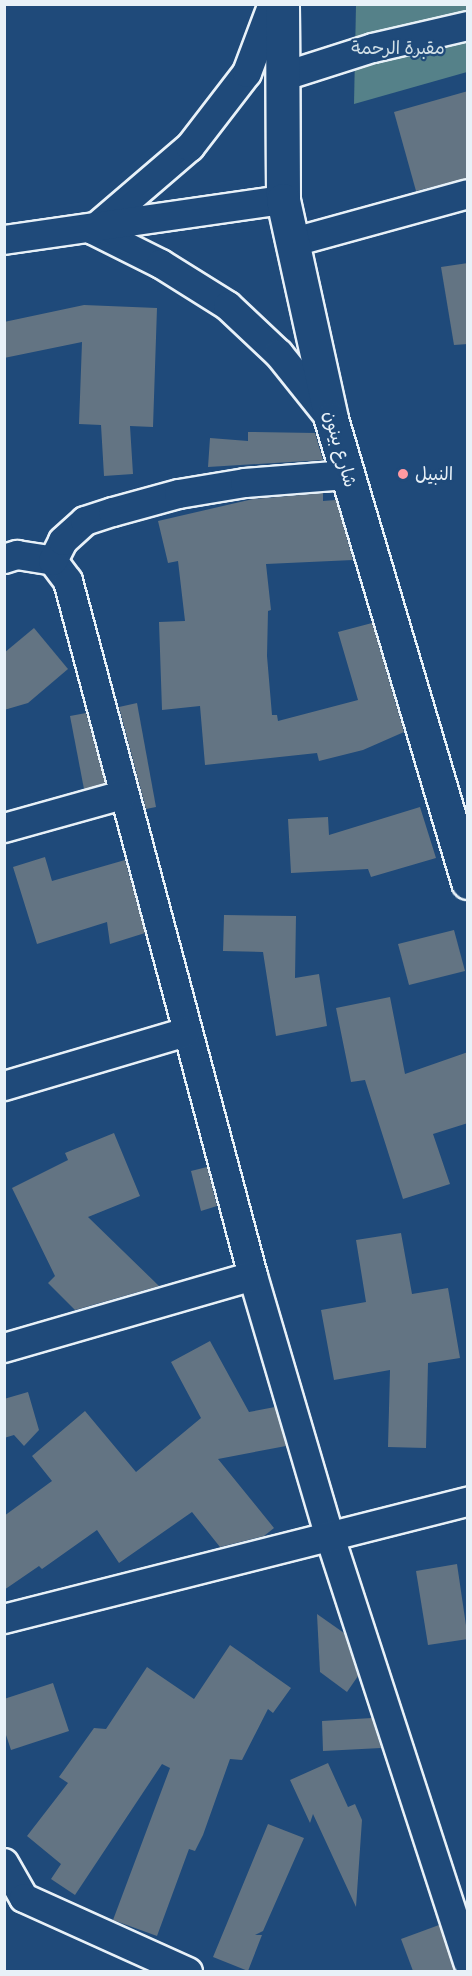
<!DOCTYPE html>
<html>
<head>
<meta charset="utf-8">
<style>
	body { margin:0 }
	#map { position:relative; width:472px; height:1976px; overflow:hidden; background:#1f4a7a; font-family:"Patrick Hand","Playpen Sans Arabic",sans-serif }
	div>[style] { position:absolute }
	[style*='--x'] { left:calc(var(--x)*1px); top:calc(var(--y)*1px); width:calc(var(--w)*1px); rotate:calc(var(--a)*1deg) }
	.green>* { inset:0; background:#558189 }
	.building>* { inset:0; background:#637483 }
	.roads { filter:drop-shadow(2px 0 #e8f1f8) drop-shadow(-2px 0 #e8f1f8) drop-shadow(0 2px #e8f1f8) drop-shadow(0 -2px #e8f1f8) }
	.street>* { height:28px; margin:-14px; padding:0 14px; transform-origin:14px; border-radius:14px; background:#1f4a7a }
	.secondary>* { height:33px; margin:-16.5px; padding:0 16.5px; transform-origin:16.5px; border-radius:16.5px; background:#1f4a7a }
	.dots>* { width:16px; height:16px; translate:-50% -50%; box-sizing:border-box; border:3px solid #1f4a7a; border-radius:50% }
	span { translate:-50% -50%; white-space:nowrap; text-align:center; line-height:1.15; -webkit-text-stroke:4.5px #1f4a7a; paint-order:stroke }
	.park-label { font-size:18px; color:#d2e0e7 }
	.street-label { font-size:18px; color:#e8f1f8 }
	.poi-label { font-size:18px; color:#e8f1f8 }
	.left { translate:0 -50%; text-align:left }
	.frame { position:absolute; inset:0; border:6px solid #e8f1f8; pointer-events:none }
</style>
</head>
<body>
<div id="map">
	<div class="green">
		<div style="clip-path:polygon(356px 5px,467px 5px,467px 72px,354px 104px)"></div>
	</div>
	<div class="building">
		<div style="clip-path:polygon(468px 91px,468px 178px,416px 191px,394px 112px)"></div>
		<div style="clip-path:polygon(468px 263px,468px 344px,454px 345px,441px 267px)"></div>
		<div style="clip-path:polygon(84px 305px,157px 308px,153px 427px,130px 426px,133px 474px,104px 476px,101px 425px,79px 424px,82px 342px,4px 358px,4px 322px)"></div>
		<div style="clip-path:polygon(248px 432px,315px 433px,323px 460px,208px 467px,210px 438px,248px 441px)"></div>
		<div style="clip-path:polygon(323px 493px,323px 501px,336px 500px,353px 560px,266px 564px,271px 610px,268px 611px,267px 656px,272px 715px,277px 715px,278px 721px,358px 700px,338px 632px,372px 623px,404px 732px,363px 750px,319px 761px,317px 753px,205px 765px,200px 706px,162px 710px,159px 622px,185px 621px,178px 561px,168px 563px,158px 521px,253px 499px)"></div>
		<div style="clip-path:polygon(34px 628px,68px 669px,28px 703px,4px 710px,4px 653px)"></div>
		<div style="clip-path:polygon(137px 703px,156px 807px,146px 809px,119px 707px)"></div>
		<div style="clip-path:polygon(86px 713px,105px 783px,84px 789px,70px 716px)"></div>
		<div style="clip-path:polygon(420px 807px,436px 858px,371px 877px,368px 869px,291px 873px,288px 819px,328px 817px,329px 835px)"></div>
		<div style="clip-path:polygon(45px 857px,52px 881px,125px 860px,145px 933px,110px 944px,107px 922px,37px 944px,13px 867px)"></div>
		<div style="clip-path:polygon(224px 915px,296px 916px,295px 978px,319px 974px,327px 1026px,276px 1036px,263px 952px,223px 951px)"></div>
		<div style="clip-path:polygon(454px 930px,465px 971px,409px 985px,398px 944px)"></div>
		<div style="clip-path:polygon(390px 997px,405px 1074px,468px 1052px,468px 1123px,433px 1134px,450px 1184px,403px 1199px,365px 1080px,351px 1082px,336px 1008px)"></div>
		<div style="clip-path:polygon(114px 1133px,140px 1196px,88px 1217px,159px 1286px,75px 1310px,48px 1283px,55px 1276px,12px 1188px,68px 1160px,65px 1153px)"></div>
		<div style="clip-path:polygon(207px 1167px,217px 1206px,201px 1211px,191px 1171px)"></div>
		<div style="clip-path:polygon(401px 1233px,412px 1294px,448px 1288px,460px 1358px,428px 1363px,426px 1448px,388px 1447px,390px 1370px,334px 1380px,321px 1310px,366px 1302px,356px 1240px)"></div>
		<div style="clip-path:polygon(210px 1341px,249px 1412px,275px 1407px,286px 1446px,218px 1459px,274px 1528px,264px 1536px,220px 1547px,192px 1512px,119px 1563px,97px 1530px,42px 1569px,39px 1566px,4px 1590px,4px 1516px,52px 1481px,32px 1456px,85px 1411px,136px 1472px,201px 1418px,171px 1362px)"></div>
		<div style="clip-path:polygon(28px 1392px,39px 1430px,24px 1446px,14px 1435px,4px 1438px,4px 1399px)"></div>
		<div style="clip-path:polygon(457px 1564px,468px 1639px,428px 1645px,416px 1571px)"></div>
		<div style="clip-path:polygon(317px 1614px,344px 1633px,358px 1676px,347px 1692px,320px 1672px)"></div>
		<div style="clip-path:polygon(230px 1645px,291px 1688px,273px 1713px,268px 1709px,242px 1760px,230px 1759px,203px 1835px,195px 1851px,189px 1849px,157px 1936px,113px 1920px,170px 1768px,162px 1764px,75px 1895px,51px 1879px,61px 1864px,27px 1836px,68px 1783px,59px 1777px,94px 1728px,106px 1729px,147px 1667px,194px 1699px)"></div>
		<div style="clip-path:polygon(53px 1683px,69px 1731px,11px 1750px,4px 1729px,4px 1699px)"></div>
		<div style="clip-path:polygon(372px 1718px,381px 1748px,323px 1751px,322px 1721px)"></div>
		<div style="clip-path:polygon(328px 1763px,348px 1807px,355px 1804px,362px 1820px,356px 1907px,313px 1814px,310px 1823px,290px 1780px)"></div>
		<div style="clip-path:polygon(268px 1824px,304px 1838px,263px 1931px,255px 1935px,262px 1935px,248px 1971px,213px 1957px)"></div>
		<div style="clip-path:polygon(439px 1925px,455px 1971px,413px 1971px,401px 1939px)"></div>
	</div>
	<div class="roads">
		<div class="street">
			<div style="--x:285;--y:76;--w:92;--a:-17.7"></div>
			<div style="--x:373;--y:48;--w:98;--a:-13"></div>
			<div style="--x:93;--y:230;--w:76;--a:26.6"></div>
			<div style="--x:161;--y:264;--w:79;--a:32.1"></div>
			<div style="--x:228;--y:306;--w:70;--a:43.3"></div>
			<div style="--x:279;--y:354;--w:83;--a:51.3"></div>
			<div style="--x:93;--y:230;--w:128;--a:-40.6"></div>
			<div style="--x:190;--y:147;--w:93;--a:-52.4"></div>
			<div style="--x:247;--y:73;--w:74;--a:-69.4"></div>
			<div style="--x:4;--y:240;--w:282;--a:-8.2"></div>
			<div style="--x:294;--y:242;--w:180;--a:-15.4"></div>
			<div style="--x:4;--y:559;--w:14;--a:-17"></div>
			<div style="--x:17;--y:555;--w:36;--a:9"></div>
			<div style="--x:53;--y:561;--w:25;--a:53"></div>
			<div style="--x:68;--y:581;--w:719;--a:75.09"></div>
			<div style="--x:253;--y:1276;--w:272;--a:73.6"></div>
			<div style="--x:330;--y:1537;--w:447;--a:72"></div>
			<div style="--x:53;--y:561;--w:22;--a:-63"></div>
			<div style="--x:63;--y:541;--w:30;--a:-42"></div>
			<div style="--x:85;--y:521;--w:29;--a:-18"></div>
			<div style="--x:113;--y:512;--w:68;--a:-15.3"></div>
			<div style="--x:179;--y:494;--w:67;--a:-9.5"></div>
			<div style="--x:245;--y:483;--w:102;--a:-4.5"></div>
			<div style="--x:4;--y:828;--w:123;--a:-15.6"></div>
			<div style="--x:4;--y:1086;--w:190;--a:-16.5"></div>
			<div style="--x:4;--y:1348;--w:259;--a:-16.1"></div>
			<div style="--x:4;--y:1619;--w:479;--a:-14.2"></div>
			<div style="--x:4;--y:1863;--w:40;--a:60.3"></div>
			<div style="--x:24;--y:1898;--w:180;--a:24.3"></div>
		</div>
		<div class="secondary">
			<div style="--x:282;--y:4;--w:196;--a:89.7"></div>
			<div style="--x:283;--y:200;--w:224;--a:77.6"></div>
			<div style="--x:331;--y:419;--w:483;--a:73.5"></div>
		</div>
	</div>
	<div class="dots">
		<div style="left:403px;top:474px;background:#ff9aa2"></div>
	</div>
	<div class="park-label">
		<span style="left:398px;top:48px">مقبرة الرحمة</span>
	</div>
	<div class="street-label">
		<span style="left:340px;top:449px;rotate:74deg">شارع بينون</span>
	</div>
	<div class="poi-label">
		<span class="left" style="left:415px;top:474px">النبيل</span>
	</div>
	<div class="frame"></div>
</div>
</body>
</html>
